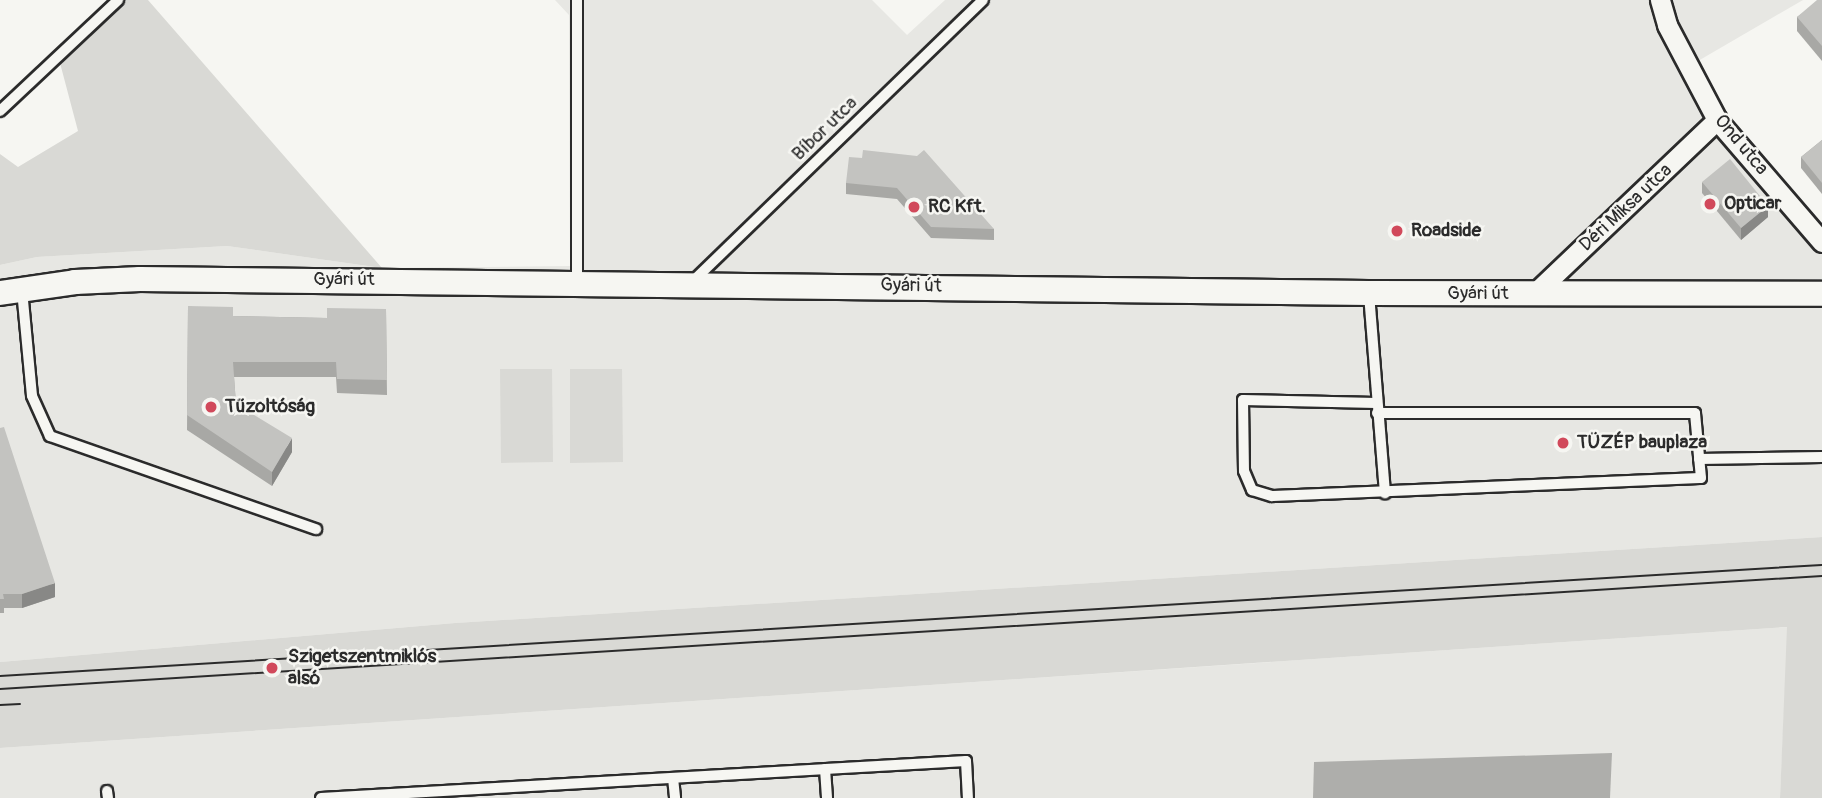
<!DOCTYPE html>
<html>
<head>
<meta charset="utf-8">
<style>
	body { margin:0 }
	#map { position:relative; width:1822px; height:798px; overflow:hidden; background:#f6f6f2; font-family:Pangolin,sans-serif }
	div>[style] { position:absolute }
	[style*='--x'] { left:calc(var(--x)*1px); top:calc(var(--y)*1px); width:calc(var(--w)*1px); rotate:calc(var(--a)*1deg) }
	.built>* { inset:0; background:#e7e7e3 }
	.green>* { inset:0; background:#d9d9d5 }
	.water>* { inset:0; background:#aeaeab }
	.roads { filter:drop-shadow(2px 0 #2b2b2b) drop-shadow(-2px 0 #2b2b2b) drop-shadow(0 2px #2b2b2b) drop-shadow(0 -2px #2b2b2b) }
	.service>* { height:10px; margin:-5px; padding:0 5px; transform-origin:5px; border-radius:5px; background:#f6f6f2 }
	.minor>* { height:19px; margin:-9.5px; padding:0 9.5px; transform-origin:9.5px; border-radius:9.5px; background:#f6f6f2 }
	.tertiary>* { height:24px; margin:-12px; padding:0 12px; transform-origin:12px; border-radius:12px; background:#f6f6f2 }
	.tram>* { height:2px; margin:-1px; padding:0 1px; transform-origin:1px; border-radius:1px; background:#2b2b2b }
	.wall>* { inset:0; background:#a8a8a5 }
	.shaded-wall>* { inset:0; background:#888886 }
	.building>* { inset:0; background:#c3c3c0 }
	.dots>* { width:19px; height:19px; translate:-50% -50%; box-sizing:border-box; border:4px solid #f6f6f2; border-radius:50% }
	span { translate:-50% -50%; white-space:nowrap; text-align:center; line-height:1.15; -webkit-text-stroke:5px #f6f6f2; paint-order:stroke }
	.street-label { font-size:19px; color:#2b2b2b }
	.poi-label { font-size:19px; color:#2b2b2b; font-weight:700 }
	.left { translate:0 -50%; text-align:left }
</style>
</head>
<body>
<div id="map">
	<div class="built">
		<div style="clip-path:polygon(555px 0,872px 0,907px 35px,945px 0,1803px 0,1698px 61px,1722px 108px,1822px 227px,1822px 537px,455px 623px,0 662px,0 265px,37px 257px,227px 246px,382px 268px,570px 266px,569px 15px)"></div>
		<div style="clip-path:polygon(1788px 627px,1780px 798px,0 798px,0 748px)"></div>
	</div>
	<div class="green">
		<div style="clip-path:polygon(125px 0,148px 0,382px 268px,227px 246px,37px 257px,0 265px,0 154px,18px 167px,78px 131px,60px 63px)"></div>
		<div style="clip-path:polygon(500px 369px,552px 369px,553px 462px,501px 463px)"></div>
		<div style="clip-path:polygon(570px 369px,622px 369px,623px 462px,570px 463px)"></div>
		<div style="clip-path:polygon(1822px 537px,1822px 798px,1780px 798px,1787px 627px,0 748px,0 662px,455px 623px)"></div>
	</div>
	<div class="water">
		<div style="clip-path:polygon(1612px 753px,1610px 798px,1313px 798px,1314px 762px)"></div>
	</div>
	<div class="roads">
		<div class="service">
			<div style="--x:0;--y:111;--w:162;--a:-43.2"></div>
			<div style="--x:577;--y:282;--w:282;--a:-90"></div>
			<div style="--x:692;--y:282;--w:405;--a:-44.1"></div>
			<div style="--x:22;--y:290;--w:106;--a:84.6"></div>
			<div style="--x:32;--y:396;--w:44;--a:65.8"></div>
			<div style="--x:50;--y:436;--w:282;--a:19.3"></div>
			<div style="--x:1369;--y:294;--w:200;--a:85.4"></div>
			<div style="--x:1376;--y:403;--w:133;--a:-178.7"></div>
			<div style="--x:1243;--y:400;--w:71;--a:89.2"></div>
			<div style="--x:1244;--y:471;--w:21;--a:67"></div>
			<div style="--x:1252;--y:490;--w:21;--a:17"></div>
			<div style="--x:1272;--y:496;--w:429;--a:-2.4"></div>
			<div style="--x:1701;--y:478;--w:65;--a:-95.3"></div>
			<div style="--x:1695;--y:413;--w:318;--a:180"></div>
			<div style="--x:1699;--y:459;--w:123;--a:-0.9"></div>
			<div style="--x:825;--y:769;--w:29;--a:86"></div>
			<div style="--x:673;--y:778;--w:20;--a:84"></div>
			<div style="--x:107;--y:791;--w:7;--a:82"></div>
			<div style="--x:321;--y:798;--w:646;--a:-3.28"></div>
			<div style="--x:966;--y:761;--w:37;--a:87"></div>
		</div>
		<div class="minor">
			<div style="--x:1660;--y:0;--w:26;--a:74"></div>
			<div style="--x:1667;--y:25;--w:107;--a:62.2"></div>
			<div style="--x:1717;--y:120;--w:161;--a:49.3"></div>
			<div style="--x:1534;--y:294;--w:253;--a:-43.6"></div>
		</div>
		<div class="tertiary">
			<div style="--x:0;--y:293;--w:76;--a:-8.3"></div>
			<div style="--x:75;--y:282;--w:65;--a:-2.6"></div>
			<div style="--x:140;--y:279;--w:1229;--a:0.65"></div>
			<div style="--x:1369;--y:293;--w:453;--a:0.1"></div>
		</div>
	</div>
	<div class="tram">
		<div style="--x:0;--y:676;--w:1825;--a:-3.49"></div>
		<div style="--x:0;--y:689;--w:1826;--a:-3.55"></div>
		<div style="--x:0;--y:705;--w:20;--a:-3"></div>
	</div>
	<div class="wall">
		<div style="clip-path:polygon(1822px 0,1822px 61px,1797px 31px,1797px 17px)"></div>
		<div style="clip-path:polygon(1822px 140px,1822px 194px,1801px 168px,1801px 157px)"></div>
		<div style="clip-path:polygon(862px 158px,994px 229px,994px 240px,931px 238px,897px 199px,846px 194px,846px 183px)"></div>
		<div style="clip-path:polygon(1702px 182px,1768px 217px,1741px 240px,1702px 193px)"></div>
		<div style="clip-path:polygon(188px 306px,233px 316px,327px 318px,386px 309px,387px 395px,337px 393px,336px 377px,234px 377px,236px 404px,292px 452px,272px 486px,187px 430px)"></div>
		<div style="clip-path:polygon(0 428px,55px 597px,22px 608px,4px 608px,4px 613px,0 613px)"></div>
	</div>
	<div class="shaded-wall">
		<div style="clip-path:polygon(1768px 206px,1768px 217px,1741px 240px,1741px 228px)"></div>
		<div style="clip-path:polygon(292px 438px,292px 452px,272px 486px,272px 472px)"></div>
		<div style="clip-path:polygon(55px 583px,55px 597px,22px 608px,22px 594px)"></div>
	</div>
	<div class="building">
		<div style="clip-path:polygon(1817px 0,1822px 0,1822px 46px,1797px 17px)"></div>
		<div style="clip-path:polygon(1822px 140px,1822px 183px,1801px 157px)"></div>
		<div style="clip-path:polygon(863px 150px,917px 156px,924px 150px,994px 229px,931px 227px,897px 188px,846px 183px,849px 157px,862px 158px)"></div>
		<div style="clip-path:polygon(1730px 159px,1768px 206px,1741px 228px,1702px 182px)"></div>
		<div style="clip-path:polygon(188px 306px,233px 307px,233px 316px,327px 318px,327px 308px,386px 309px,387px 380px,337px 379px,336px 362px,233px 362px,236px 404px,292px 438px,272px 472px,187px 415px)"></div>
		<div style="clip-path:polygon(4px 427px,55px 583px,22px 594px,3px 594px,4px 599px,0 599px,0 428px)"></div>
	</div>
	<div class="dots">
		<div style="left:1710px;top:204px;background:#d1495b"></div>
		<div style="left:914px;top:207px;background:#d1495b"></div>
		<div style="left:1397px;top:231px;background:#d1495b"></div>
		<div style="left:211px;top:407px;background:#d1495b"></div>
		<div style="left:1563px;top:443px;background:#d1495b"></div>
		<div style="left:272px;top:668px;background:#d1495b"></div>
	</div>
	<div class="street-label">
		<span style="left:825px;top:129px;rotate:-44deg">Bíbor utca</span>
		<span style="left:1741px;top:145px;rotate:50deg">Ond utca</span>
		<span style="left:1626px;top:208px;rotate:-43deg">Déri Miksa utca</span>
		<span style="left:344px;top:280px">Gyári út</span>
		<span style="left:911px;top:286px;rotate:1deg">Gyári út</span>
		<span style="left:1478px;top:294px">Gyári út</span>
	</div>
	<div class="poi-label">
		<span class="left" style="left:1724px;top:204px">Opticar</span>
		<span class="left" style="left:928px;top:207px">RC Kft.</span>
		<span class="left" style="left:1411px;top:231px">Roadside</span>
		<span class="left" style="left:225px;top:407px">Tűzoltóság</span>
		<span class="left" style="left:1577px;top:443px">TÜZÉP bauplaza</span>
		<span class="left" style="left:288px;top:668px">Szigetszentmiklós<br>alsó</span>
	</div>
</div>
</body>
</html>
